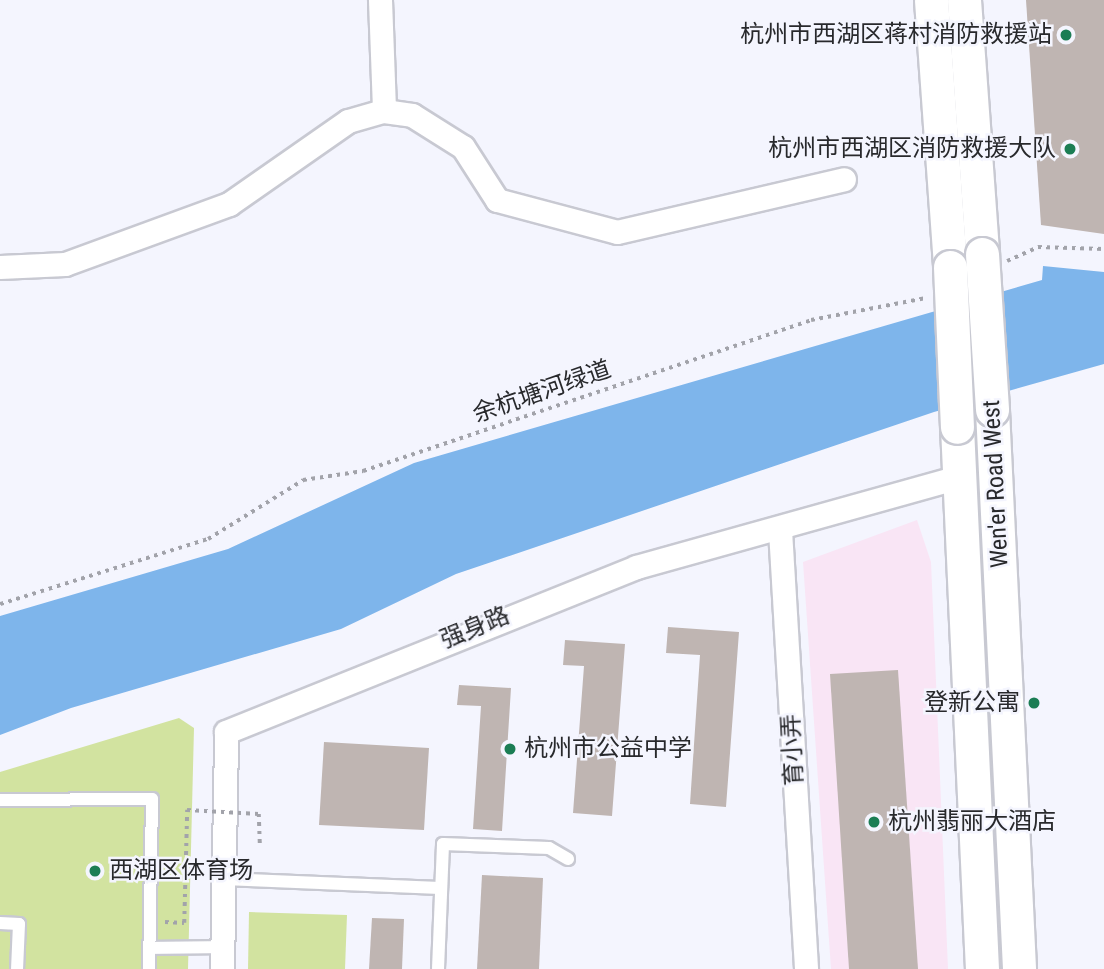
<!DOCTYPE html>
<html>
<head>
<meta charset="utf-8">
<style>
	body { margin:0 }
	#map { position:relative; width:1104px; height:969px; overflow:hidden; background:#f4f5fe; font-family:"Roboto Condensed","Noto Sans SC",sans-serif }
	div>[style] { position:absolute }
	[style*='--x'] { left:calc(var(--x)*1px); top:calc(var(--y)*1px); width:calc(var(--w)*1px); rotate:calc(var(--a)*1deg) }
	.commercial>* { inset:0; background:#f9e5f5 }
	.green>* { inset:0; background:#d2e3a0 }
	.water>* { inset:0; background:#7eb5eb }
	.building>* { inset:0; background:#bfb5b2 }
	.path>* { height:3.5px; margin-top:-1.75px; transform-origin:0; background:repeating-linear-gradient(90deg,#a2a3aa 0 3.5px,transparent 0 8.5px) }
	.roads { filter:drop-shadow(2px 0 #c8c9d2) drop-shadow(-2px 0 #c8c9d2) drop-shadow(0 2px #c8c9d2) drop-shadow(0 -2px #c8c9d2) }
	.service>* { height:12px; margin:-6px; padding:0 6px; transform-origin:6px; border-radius:6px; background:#fff }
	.minor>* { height:23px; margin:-11.5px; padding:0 11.5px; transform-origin:11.5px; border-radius:11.5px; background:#fff }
	.secondary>* { height:33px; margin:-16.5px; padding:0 16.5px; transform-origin:16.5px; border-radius:16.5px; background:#fff }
	.path-bridge>* { height:3.5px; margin-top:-1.75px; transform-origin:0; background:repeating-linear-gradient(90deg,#a2a3aa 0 3.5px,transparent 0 8.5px) }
	.bridges { filter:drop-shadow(2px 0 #c8c9d2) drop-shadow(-2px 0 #c8c9d2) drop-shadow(0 2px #c8c9d2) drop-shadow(0 -2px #c8c9d2) }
	.secondary-bridge>* { height:33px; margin:-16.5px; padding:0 16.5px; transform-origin:16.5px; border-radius:16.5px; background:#fff }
	.dots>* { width:19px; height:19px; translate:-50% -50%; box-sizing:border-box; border:4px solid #f4f5fe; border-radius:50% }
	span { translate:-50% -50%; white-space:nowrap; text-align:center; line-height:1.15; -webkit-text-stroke:5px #f4f5fe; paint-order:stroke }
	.poi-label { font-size:24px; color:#28292c }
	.right { translate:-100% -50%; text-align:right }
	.left { translate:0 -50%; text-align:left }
	.street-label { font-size:24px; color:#28292c }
</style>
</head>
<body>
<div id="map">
	<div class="commercial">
		<div style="clip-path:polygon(917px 520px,931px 562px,948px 969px,831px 969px,803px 562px)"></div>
	</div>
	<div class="green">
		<div style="clip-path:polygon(179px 718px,194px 728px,188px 969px,0 969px,0 772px)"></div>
		<div style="clip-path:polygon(249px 912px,347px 915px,345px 969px,248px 969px)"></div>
	</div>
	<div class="water">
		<div style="clip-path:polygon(1043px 266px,1104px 272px,1104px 364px,934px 412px,456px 574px,341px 629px,71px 708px,0 735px,0 616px,228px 549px,414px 463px,1042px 280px)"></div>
	</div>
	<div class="building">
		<div style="clip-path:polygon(1026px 0,1104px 0,1104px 234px,1041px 225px)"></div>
		<div style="clip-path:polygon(668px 627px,739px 632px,726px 807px,690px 804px,700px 655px,666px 653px)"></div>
		<div style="clip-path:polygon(565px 640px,625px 644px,612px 816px,573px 813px,584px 666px,563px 665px)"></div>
		<div style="clip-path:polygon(898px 670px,918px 969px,849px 969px,830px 674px)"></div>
		<div style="clip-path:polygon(459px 685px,511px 688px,502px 831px,473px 829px,481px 706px,457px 705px)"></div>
		<div style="clip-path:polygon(324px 742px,429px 748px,424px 830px,319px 825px)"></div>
		<div style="clip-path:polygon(482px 875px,543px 878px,539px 969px,477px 969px)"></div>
		<div style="clip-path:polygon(372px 918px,404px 919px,402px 969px,369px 969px)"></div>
	</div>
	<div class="path">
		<div style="--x:1007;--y:261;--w:34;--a:-24"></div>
		<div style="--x:1038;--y:247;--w:66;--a:1.7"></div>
		<div style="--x:0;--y:604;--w:218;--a:-17.4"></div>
		<div style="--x:208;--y:539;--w:112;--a:-31.8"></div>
		<div style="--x:303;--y:480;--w:61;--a:-8.5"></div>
		<div style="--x:363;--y:471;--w:473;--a:-18.6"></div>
		<div style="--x:811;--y:320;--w:117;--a:-10.8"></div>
		<div style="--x:259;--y:814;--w:32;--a:88"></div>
		<div style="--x:165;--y:922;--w:19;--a:3"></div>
		<div style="--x:184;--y:923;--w:113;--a:-88.5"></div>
	</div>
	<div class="roads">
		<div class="service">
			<div style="--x:0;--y:800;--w:152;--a:-0.4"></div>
			<div style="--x:152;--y:799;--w:170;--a:91"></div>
			<div style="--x:224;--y:879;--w:216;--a:2.4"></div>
			<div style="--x:0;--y:923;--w:19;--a:3"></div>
			<div style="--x:19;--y:924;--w:45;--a:92.5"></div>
			<div style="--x:150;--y:948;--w:73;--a:-0.8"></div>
			<div style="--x:438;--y:969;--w:125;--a:-87.7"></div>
			<div style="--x:443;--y:844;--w:106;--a:2.2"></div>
			<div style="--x:549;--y:848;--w:22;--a:30"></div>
		</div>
		<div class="minor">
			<div style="--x:380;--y:0;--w:111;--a:87.9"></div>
			<div style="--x:0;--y:267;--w:65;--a:-2.6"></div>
			<div style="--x:65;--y:264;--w:175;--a:-20.1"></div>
			<div style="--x:229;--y:204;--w:145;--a:-34.9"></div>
			<div style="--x:348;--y:121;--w:37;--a:-16"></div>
			<div style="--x:384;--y:111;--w:28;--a:8"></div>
			<div style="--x:412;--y:115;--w:60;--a:32.1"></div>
			<div style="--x:463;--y:147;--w:63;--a:57.3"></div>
			<div style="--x:497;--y:200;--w:124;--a:14.9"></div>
			<div style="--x:617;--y:232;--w:233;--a:-13.1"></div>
			<div style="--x:780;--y:530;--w:440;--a:86.6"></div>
			<div style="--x:222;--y:969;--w:237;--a:-89"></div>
			<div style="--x:226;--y:732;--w:442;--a:-21.9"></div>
			<div style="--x:636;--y:567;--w:335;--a:-15.6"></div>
		</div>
		<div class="secondary">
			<div style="--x:931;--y:0;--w:268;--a:85.9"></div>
			<div style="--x:964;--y:0;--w:255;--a:85.9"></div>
			<div style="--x:992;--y:410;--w:560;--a:87.23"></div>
			<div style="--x:957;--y:427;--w:543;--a:87.36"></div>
		</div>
	</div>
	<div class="path-bridge">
		<div style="--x:187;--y:810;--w:72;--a:3.2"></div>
	</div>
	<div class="bridges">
		<div class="secondary-bridge">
			<div style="--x:982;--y:254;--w:156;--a:86.3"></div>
			<div style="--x:950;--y:267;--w:160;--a:87.5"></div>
		</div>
	</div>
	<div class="dots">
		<div style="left:1066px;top:35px;background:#1b7d54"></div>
		<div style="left:1070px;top:149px;background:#1b7d54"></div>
		<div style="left:1034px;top:703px;background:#1b7d54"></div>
		<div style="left:510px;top:749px;background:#1b7d54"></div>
		<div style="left:874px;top:822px;background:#1b7d54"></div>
		<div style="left:95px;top:871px;background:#1b7d54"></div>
	</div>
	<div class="poi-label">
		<span class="right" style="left:1052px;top:35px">杭州市西湖区蒋村消防救援站</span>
		<span class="right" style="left:1056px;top:149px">杭州市西湖区消防救援大队</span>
		<span class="right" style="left:1020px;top:703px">登新公寓</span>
		<span class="left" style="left:524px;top:749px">杭州市公益中学</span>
		<span class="left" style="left:888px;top:822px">杭州翡丽大酒店</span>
		<span class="left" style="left:109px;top:871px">西湖区体育场</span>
	</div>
	<div class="street-label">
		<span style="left:542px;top:392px;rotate:-19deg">余杭塘河绿道</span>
		<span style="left:996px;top:484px;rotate:-93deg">Wen'er Road West</span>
		<span style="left:475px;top:628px;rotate:-22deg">强身路</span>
		<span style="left:793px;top:750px;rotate:-93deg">育小弄</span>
	</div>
</div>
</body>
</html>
